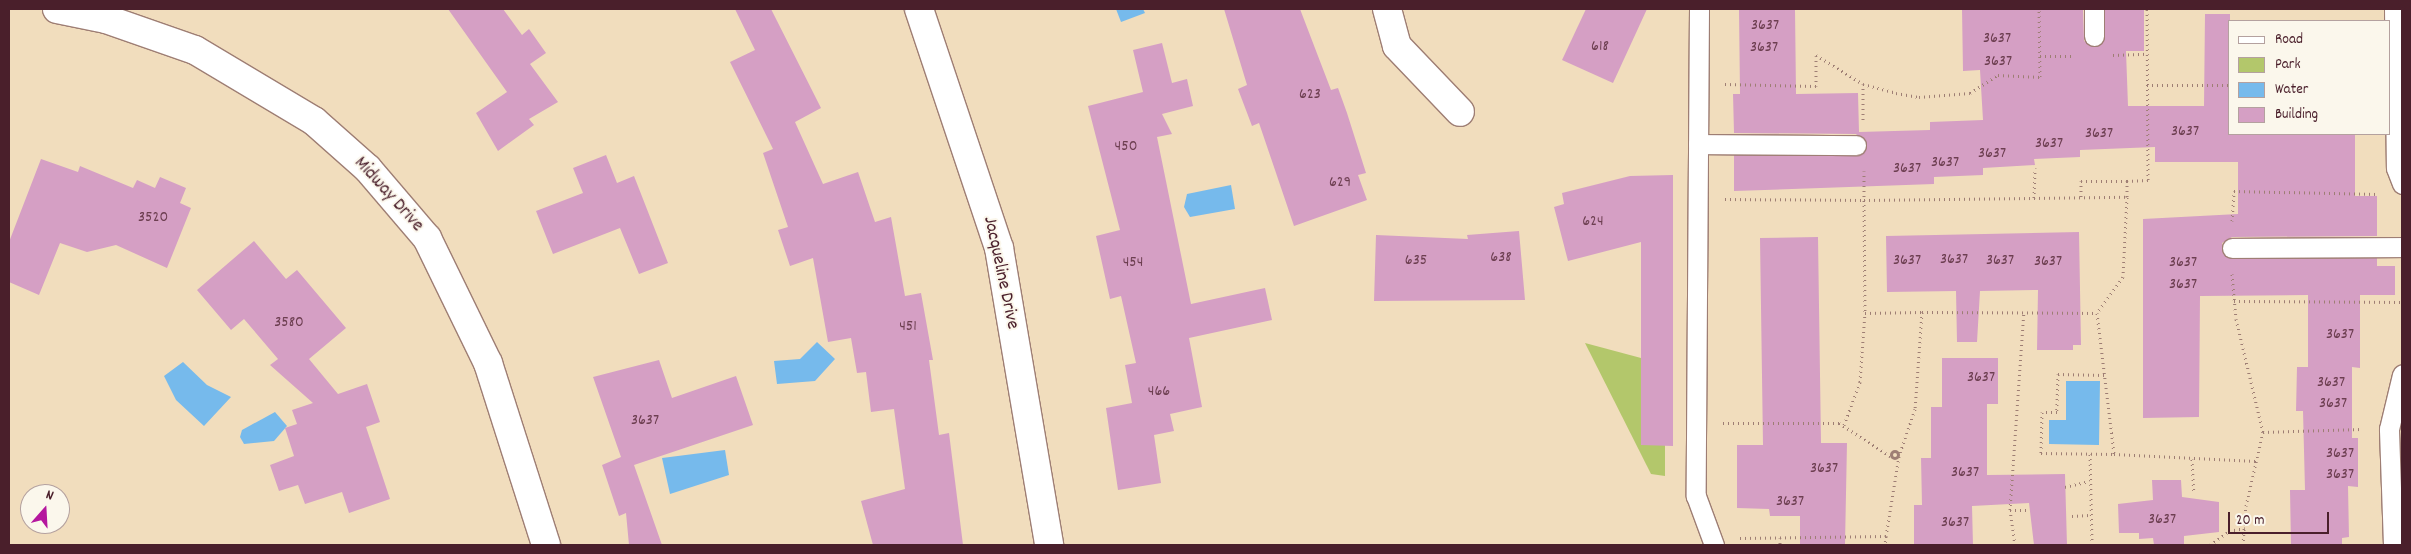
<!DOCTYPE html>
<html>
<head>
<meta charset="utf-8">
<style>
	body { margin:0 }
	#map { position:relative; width:2411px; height:554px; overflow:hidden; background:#f1ddbd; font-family:Dekko,sans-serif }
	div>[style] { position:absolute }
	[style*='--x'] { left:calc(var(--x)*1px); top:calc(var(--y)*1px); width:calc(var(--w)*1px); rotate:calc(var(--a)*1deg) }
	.green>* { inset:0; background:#b3c76b }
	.water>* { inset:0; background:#76baec }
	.building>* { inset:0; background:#d59fc4 }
	.path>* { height:3px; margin-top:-1.5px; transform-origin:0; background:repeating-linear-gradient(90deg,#9e7e74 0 1px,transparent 0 5px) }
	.path>.ring { margin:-1.5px; padding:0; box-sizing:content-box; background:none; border:3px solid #9e7e74; border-radius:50% }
	.roads { filter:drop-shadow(1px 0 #9e7e74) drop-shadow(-1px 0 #9e7e74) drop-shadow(0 1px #9e7e74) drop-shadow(0 -1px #9e7e74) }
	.service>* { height:19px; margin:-9.5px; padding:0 9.5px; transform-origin:9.5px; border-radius:9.5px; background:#fff }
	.minor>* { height:28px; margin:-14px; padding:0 14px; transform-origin:14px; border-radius:14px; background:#fff }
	span { translate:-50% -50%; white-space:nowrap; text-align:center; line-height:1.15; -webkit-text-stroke:4px #fbf7ec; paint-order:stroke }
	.number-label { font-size:16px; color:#6d3f51 }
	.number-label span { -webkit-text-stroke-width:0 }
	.street-label { font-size:19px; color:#4a1f2b }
	.frame { position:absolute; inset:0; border:10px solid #4a1f2b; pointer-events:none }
	.legend { position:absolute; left:2228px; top:20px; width:162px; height:115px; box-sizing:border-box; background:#fbf7ec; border:1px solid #b4a19f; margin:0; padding:6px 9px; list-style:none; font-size:15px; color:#4a1f2b }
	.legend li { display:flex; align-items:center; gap:10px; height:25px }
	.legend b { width:25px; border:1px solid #b4a19f }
	.north { position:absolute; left:20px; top:484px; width:50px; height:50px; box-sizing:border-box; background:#fbf7ec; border:1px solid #b4a19f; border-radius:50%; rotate:19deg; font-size:14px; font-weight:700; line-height:20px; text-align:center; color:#4a1f2b }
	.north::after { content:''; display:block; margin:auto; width:18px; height:22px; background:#b5179e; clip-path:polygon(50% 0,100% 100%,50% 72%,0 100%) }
	.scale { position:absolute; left:2228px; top:512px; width:101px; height:22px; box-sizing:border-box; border:2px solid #4a1f2b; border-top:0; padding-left:6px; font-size:15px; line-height:18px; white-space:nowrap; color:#4a1f2b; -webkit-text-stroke:4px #fbf7ec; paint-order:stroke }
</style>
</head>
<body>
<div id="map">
	<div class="green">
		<div style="clip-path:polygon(1585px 343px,1641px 358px,1665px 445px,1665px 476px,1651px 474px)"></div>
	</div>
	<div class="water">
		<div style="clip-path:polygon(1116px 9px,1143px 9px,1145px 13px,1121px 22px)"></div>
		<div style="clip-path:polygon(1231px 185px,1235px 209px,1190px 217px,1184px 207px,1187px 194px)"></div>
		<div style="clip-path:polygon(817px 342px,835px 359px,815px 381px,777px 384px,774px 361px,800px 359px)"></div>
		<div style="clip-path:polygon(183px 362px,207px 385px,231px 397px,204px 426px,176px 400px,164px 376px)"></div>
		<div style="clip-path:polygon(2066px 381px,2100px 381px,2099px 445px,2049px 444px,2049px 420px,2066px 420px)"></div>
		<div style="clip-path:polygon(275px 412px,287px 426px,274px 441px,244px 444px,240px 437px,242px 430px)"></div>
		<div style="clip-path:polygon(725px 450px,729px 475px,670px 494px,662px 458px)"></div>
	</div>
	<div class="building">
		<div style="clip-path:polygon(448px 9px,503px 9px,522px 35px,529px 29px,546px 53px,530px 64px,558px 102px,529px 119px,534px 125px,498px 151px,476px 113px,507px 92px)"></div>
		<div style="clip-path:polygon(735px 9px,771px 9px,821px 108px,795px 122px,823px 184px,858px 172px,875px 222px,891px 217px,905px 296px,921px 293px,933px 360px,929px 360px,939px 435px,949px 433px,963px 545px,873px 545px,861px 501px,905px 489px,894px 409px,871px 412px,866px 372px,857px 373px,851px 338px,828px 342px,813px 258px,790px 266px,778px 230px,788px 227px,763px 153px,773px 149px,730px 62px,755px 50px)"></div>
		<div style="clip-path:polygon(1224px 9px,1300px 9px,1331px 90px,1338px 88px,1347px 113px,1366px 173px,1358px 175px,1367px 200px,1294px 226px,1259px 123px,1252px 126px,1238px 89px,1247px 85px)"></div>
		<div style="clip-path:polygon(1586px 9px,1647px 9px,1613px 83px,1562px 60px)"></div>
		<div style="clip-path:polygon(1739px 9px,1795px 9px,1796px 94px,1858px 93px,1859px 132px,1930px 130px,1930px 122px,1983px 120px,1980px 70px,1963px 71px,1962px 9px,2083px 9px,2084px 41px,2094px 47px,2104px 41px,2105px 9px,2144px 9px,2144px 51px,2126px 51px,2128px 106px,2204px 106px,2205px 14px,2230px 14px,2230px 134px,2355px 134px,2355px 196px,2377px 196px,2377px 236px,2232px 237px,2222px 243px,2223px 254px,2232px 259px,2377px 258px,2377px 266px,2395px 266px,2395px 295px,2360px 295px,2360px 368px,2352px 367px,2352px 438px,2358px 438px,2358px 487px,2348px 486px,2349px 537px,2342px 538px,2342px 545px,2291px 545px,2290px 490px,2305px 490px,2303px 411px,2296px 411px,2297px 367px,2308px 367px,2308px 295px,2200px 296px,2199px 417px,2143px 418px,2143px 219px,2238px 214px,2238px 162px,2155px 162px,2155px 147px,2080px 150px,2080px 157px,2034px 159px,2035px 165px,1983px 168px,1983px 175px,1934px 177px,1934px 184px,1734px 191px,1734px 155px,1856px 156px,1867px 146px,1856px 134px,1734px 133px,1733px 94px,1740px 94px)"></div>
		<div style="clip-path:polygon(1162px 43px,1172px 83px,1187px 79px,1193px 106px,1162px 114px,1172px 134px,1157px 137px,1191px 304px,1265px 288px,1272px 320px,1189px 338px,1202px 407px,1170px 414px,1174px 431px,1154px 435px,1161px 483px,1118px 490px,1106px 408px,1132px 403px,1125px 365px,1136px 363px,1121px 296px,1110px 299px,1096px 236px,1120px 230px,1088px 106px,1143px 92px,1133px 50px)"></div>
		<div style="clip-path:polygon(606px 155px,617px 183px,634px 176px,668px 263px,639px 274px,620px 228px,553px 254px,536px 211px,583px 193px,573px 168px)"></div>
		<div style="clip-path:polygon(41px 159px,78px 172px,80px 166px,133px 188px,137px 180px,155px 188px,160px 177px,186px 188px,180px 203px,191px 208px,167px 268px,116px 245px,87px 252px,60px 243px,39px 295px,9px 282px,9px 242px)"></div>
		<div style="clip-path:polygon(1673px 175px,1673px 446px,1641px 445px,1641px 242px,1568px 261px,1554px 207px,1564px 204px,1562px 193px,1630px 176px)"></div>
		<div style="clip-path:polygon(1519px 231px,1525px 300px,1374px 301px,1376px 235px,1468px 239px,1467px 235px)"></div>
		<div style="clip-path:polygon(2079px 232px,2081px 345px,2073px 345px,2073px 350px,2037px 350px,2038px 290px,1980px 291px,1977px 342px,1957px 342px,1956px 291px,1887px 292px,1886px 236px)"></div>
		<div style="clip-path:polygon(1818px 237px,1821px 443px,1847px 443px,1845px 545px,1800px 545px,1800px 516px,1770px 516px,1769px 509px,1737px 508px,1737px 445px,1763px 445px,1760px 238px)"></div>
		<div style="clip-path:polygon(254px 241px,286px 279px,297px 270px,346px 328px,309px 359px,338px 394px,367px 384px,380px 422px,366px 427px,390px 499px,349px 513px,342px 492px,305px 504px,298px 485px,279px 491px,270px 465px,294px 456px,285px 428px,297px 424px,292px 410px,313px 403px,270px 365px,278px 359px,244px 319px,231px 330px,197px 290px)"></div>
		<div style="clip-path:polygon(1942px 358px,1998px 358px,1998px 404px,1987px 404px,1987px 475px,2065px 474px,2067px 545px,2034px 545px,2029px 503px,1972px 506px,1973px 545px,1914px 545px,1914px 505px,1922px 505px,1921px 458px,1931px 458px,1931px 407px,1942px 407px)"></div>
		<div style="clip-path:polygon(659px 360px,672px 398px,736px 376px,753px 425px,634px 465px,662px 545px,629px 545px,626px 513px,619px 516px,602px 465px,621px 457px,593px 377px)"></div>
		<div style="clip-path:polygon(2152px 480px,2181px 480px,2182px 497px,2219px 502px,2219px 532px,2184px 536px,2184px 545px,2154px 545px,2153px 538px,2139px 539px,2139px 533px,2119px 533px,2118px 504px,2153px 500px)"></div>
	</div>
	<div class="path">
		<div style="--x:1816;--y:55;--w:55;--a:31.7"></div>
		<div style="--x:1863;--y:84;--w:34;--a:15"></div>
		<div style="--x:1896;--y:93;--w:23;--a:10"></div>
		<div style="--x:1919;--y:97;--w:51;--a:-4.5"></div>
		<div style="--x:1970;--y:93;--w:33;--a:-33"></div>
		<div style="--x:1998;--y:75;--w:42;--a:2.7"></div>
		<div style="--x:2040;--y:77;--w:68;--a:-90.8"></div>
		<div style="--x:2113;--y:55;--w:34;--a:-2"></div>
		<div style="--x:2040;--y:56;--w:34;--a:0"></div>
		<div style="--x:1725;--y:84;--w:91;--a:1.3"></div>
		<div style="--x:1816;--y:86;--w:30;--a:-90"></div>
		<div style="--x:1863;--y:84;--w:36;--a:90"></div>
		<div style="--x:2147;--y:85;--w:83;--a:0"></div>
		<div style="--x:1864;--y:171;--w:29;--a:90"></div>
		<div style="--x:1864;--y:200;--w:263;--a:-0.7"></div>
		<div style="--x:2127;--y:197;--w:80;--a:92.9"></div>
		<div style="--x:2123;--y:277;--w:44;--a:125.8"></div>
		<div style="--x:2127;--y:181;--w:21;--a:-3"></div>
		<div style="--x:2148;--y:180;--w:171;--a:-90.3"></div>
		<div style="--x:2081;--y:197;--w:16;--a:-90"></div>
		<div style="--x:2081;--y:181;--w:46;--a:0"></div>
		<div style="--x:2127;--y:181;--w:16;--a:90"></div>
		<div style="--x:2034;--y:198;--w:30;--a:-88"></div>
		<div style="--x:1725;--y:199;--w:139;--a:0.4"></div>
		<div style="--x:1864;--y:200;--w:113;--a:89.5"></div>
		<div style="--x:2232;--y:221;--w:30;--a:-86"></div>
		<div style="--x:2234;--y:191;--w:144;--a:1.2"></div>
		<div style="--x:2232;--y:274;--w:45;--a:84.9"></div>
		<div style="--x:2236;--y:319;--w:116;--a:76.6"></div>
		<div style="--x:2234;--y:301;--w:168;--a:0.3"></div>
		<div style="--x:1922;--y:312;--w:175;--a:0.3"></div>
		<div style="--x:2097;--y:313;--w:142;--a:83.1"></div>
		<div style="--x:2114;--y:454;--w:142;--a:2.8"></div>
		<div style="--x:2104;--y:375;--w:46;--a:-178.8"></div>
		<div style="--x:2058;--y:374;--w:38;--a:92"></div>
		<div style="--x:2057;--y:412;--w:15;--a:180"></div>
		<div style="--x:2042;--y:412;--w:41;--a:91.4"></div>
		<div style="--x:2041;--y:453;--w:73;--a:0.8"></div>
		<div style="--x:1723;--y:423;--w:116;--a:0"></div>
		<div style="--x:1839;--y:423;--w:64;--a:32.9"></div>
		<div style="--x:1844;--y:425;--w:46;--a:-69.6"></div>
		<div style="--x:1860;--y:382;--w:69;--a:-85.9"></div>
		<div style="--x:1865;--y:313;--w:57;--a:-1"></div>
		<div style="--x:1922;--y:312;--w:97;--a:94.1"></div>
		<div style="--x:1915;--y:409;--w:50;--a:108.8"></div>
		<div style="--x:1899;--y:456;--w:81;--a:99.2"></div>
		<div class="ring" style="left:1891.5px;top:451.5px;width:4px;height:4px"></div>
		<div style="--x:2090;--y:454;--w:89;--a:88.7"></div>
		<div style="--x:2192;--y:459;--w:34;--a:87"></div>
		<div style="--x:2065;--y:487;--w:25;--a:-14"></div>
		<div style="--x:2010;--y:510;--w:20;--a:0"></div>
		<div style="--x:2072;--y:516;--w:17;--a:-3"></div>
		<div style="--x:1740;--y:538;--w:146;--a:-0.8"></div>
		<div style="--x:1886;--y:536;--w:9;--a:96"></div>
		<div style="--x:1780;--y:538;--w:7;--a:90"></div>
		<div style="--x:2015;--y:545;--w:35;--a:-98"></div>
		<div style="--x:2010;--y:510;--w:198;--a:-86"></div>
		<div style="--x:2092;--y:545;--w:8;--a:0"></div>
		<div style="--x:2210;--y:545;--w:24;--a:-36"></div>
		<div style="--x:2229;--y:531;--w:16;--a:-11"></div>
		<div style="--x:2243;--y:545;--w:39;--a:-86"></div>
		<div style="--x:2246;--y:506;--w:76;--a:-77.1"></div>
		<div style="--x:2263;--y:432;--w:99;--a:-1.7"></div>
	</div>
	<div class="roads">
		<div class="service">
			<div style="--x:1699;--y:9;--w:487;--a:90.4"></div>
			<div style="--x:1696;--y:496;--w:52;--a:69.8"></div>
			<div style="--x:2094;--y:9;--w:27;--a:90"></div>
			<div style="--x:2394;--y:9;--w:159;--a:89.3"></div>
			<div style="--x:2396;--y:168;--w:17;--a:69"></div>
			<div style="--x:1698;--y:144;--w:158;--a:0.4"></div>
			<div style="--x:2232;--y:248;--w:170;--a:-0.3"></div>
			<div style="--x:2393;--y:545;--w:116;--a:-92"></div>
			<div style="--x:2389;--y:429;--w:56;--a:-76.5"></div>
		</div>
		<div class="minor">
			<div style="--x:57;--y:9;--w:50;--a:11.5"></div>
			<div style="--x:106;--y:19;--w:94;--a:19.2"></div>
			<div style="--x:195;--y:50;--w:139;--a:30.8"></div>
			<div style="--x:314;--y:121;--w:72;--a:41.6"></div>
			<div style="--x:368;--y:169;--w:91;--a:49.5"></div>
			<div style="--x:427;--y:238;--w:139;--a:64"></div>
			<div style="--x:488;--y:363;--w:191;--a:72.3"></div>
			<div style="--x:919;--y:9;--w:252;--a:71.5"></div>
			<div style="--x:999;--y:248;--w:301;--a:80.4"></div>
			<div style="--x:1387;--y:9;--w:38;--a:75"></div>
			<div style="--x:1397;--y:46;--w:91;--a:46.3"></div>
		</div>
	</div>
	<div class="number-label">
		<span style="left:1765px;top:26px">3637</span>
		<span style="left:1997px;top:39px">3637</span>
		<span style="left:1600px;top:47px">618</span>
		<span style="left:1764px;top:48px">3637</span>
		<span style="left:1998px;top:62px">3637</span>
		<span style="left:1310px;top:95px">623</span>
		<span style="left:2185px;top:132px">3637</span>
		<span style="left:2099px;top:134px">3637</span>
		<span style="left:2049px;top:144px">3637</span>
		<span style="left:1126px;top:147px">450</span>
		<span style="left:1992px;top:154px">3637</span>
		<span style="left:1945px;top:163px">3637</span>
		<span style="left:1907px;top:169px">3637</span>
		<span style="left:1340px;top:183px">629</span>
		<span style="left:153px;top:218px">3520</span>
		<span style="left:1593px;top:222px">624</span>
		<span style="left:1501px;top:258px">638</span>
		<span style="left:1954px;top:260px">3637</span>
		<span style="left:1416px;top:261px">635</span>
		<span style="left:1907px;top:261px">3637</span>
		<span style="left:2000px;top:261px">3637</span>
		<span style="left:2048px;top:262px">3637</span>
		<span style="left:1133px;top:263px">454</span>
		<span style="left:2183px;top:263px">3637</span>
		<span style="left:2183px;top:285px">3637</span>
		<span style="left:289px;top:323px">3580</span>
		<span style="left:908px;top:327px">451</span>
		<span style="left:2340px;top:335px">3637</span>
		<span style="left:1981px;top:378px">3637</span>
		<span style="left:2331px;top:383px">3637</span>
		<span style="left:1159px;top:392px">466</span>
		<span style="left:2333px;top:404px">3637</span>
		<span style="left:645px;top:421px">3637</span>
		<span style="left:2340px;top:454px">3637</span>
		<span style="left:1824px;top:469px">3637</span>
		<span style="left:1965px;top:473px">3637</span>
		<span style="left:2340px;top:475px">3637</span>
		<span style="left:1790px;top:502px">3637</span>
		<span style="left:2162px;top:520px">3637</span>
		<span style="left:1955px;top:523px">3637</span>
	</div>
	<div class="street-label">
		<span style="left:388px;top:195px;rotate:48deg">Midway Drive</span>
		<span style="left:1000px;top:273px;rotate:78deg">Jacqueline Drive</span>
	</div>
	<div class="frame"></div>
	<ul class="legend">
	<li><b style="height:6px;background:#fff"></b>Road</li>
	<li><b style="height:14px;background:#b3c76b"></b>Park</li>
	<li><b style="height:14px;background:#76baec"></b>Water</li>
	<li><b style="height:14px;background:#d59fc4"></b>Building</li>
	</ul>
	<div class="north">N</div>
	<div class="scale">20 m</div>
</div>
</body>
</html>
